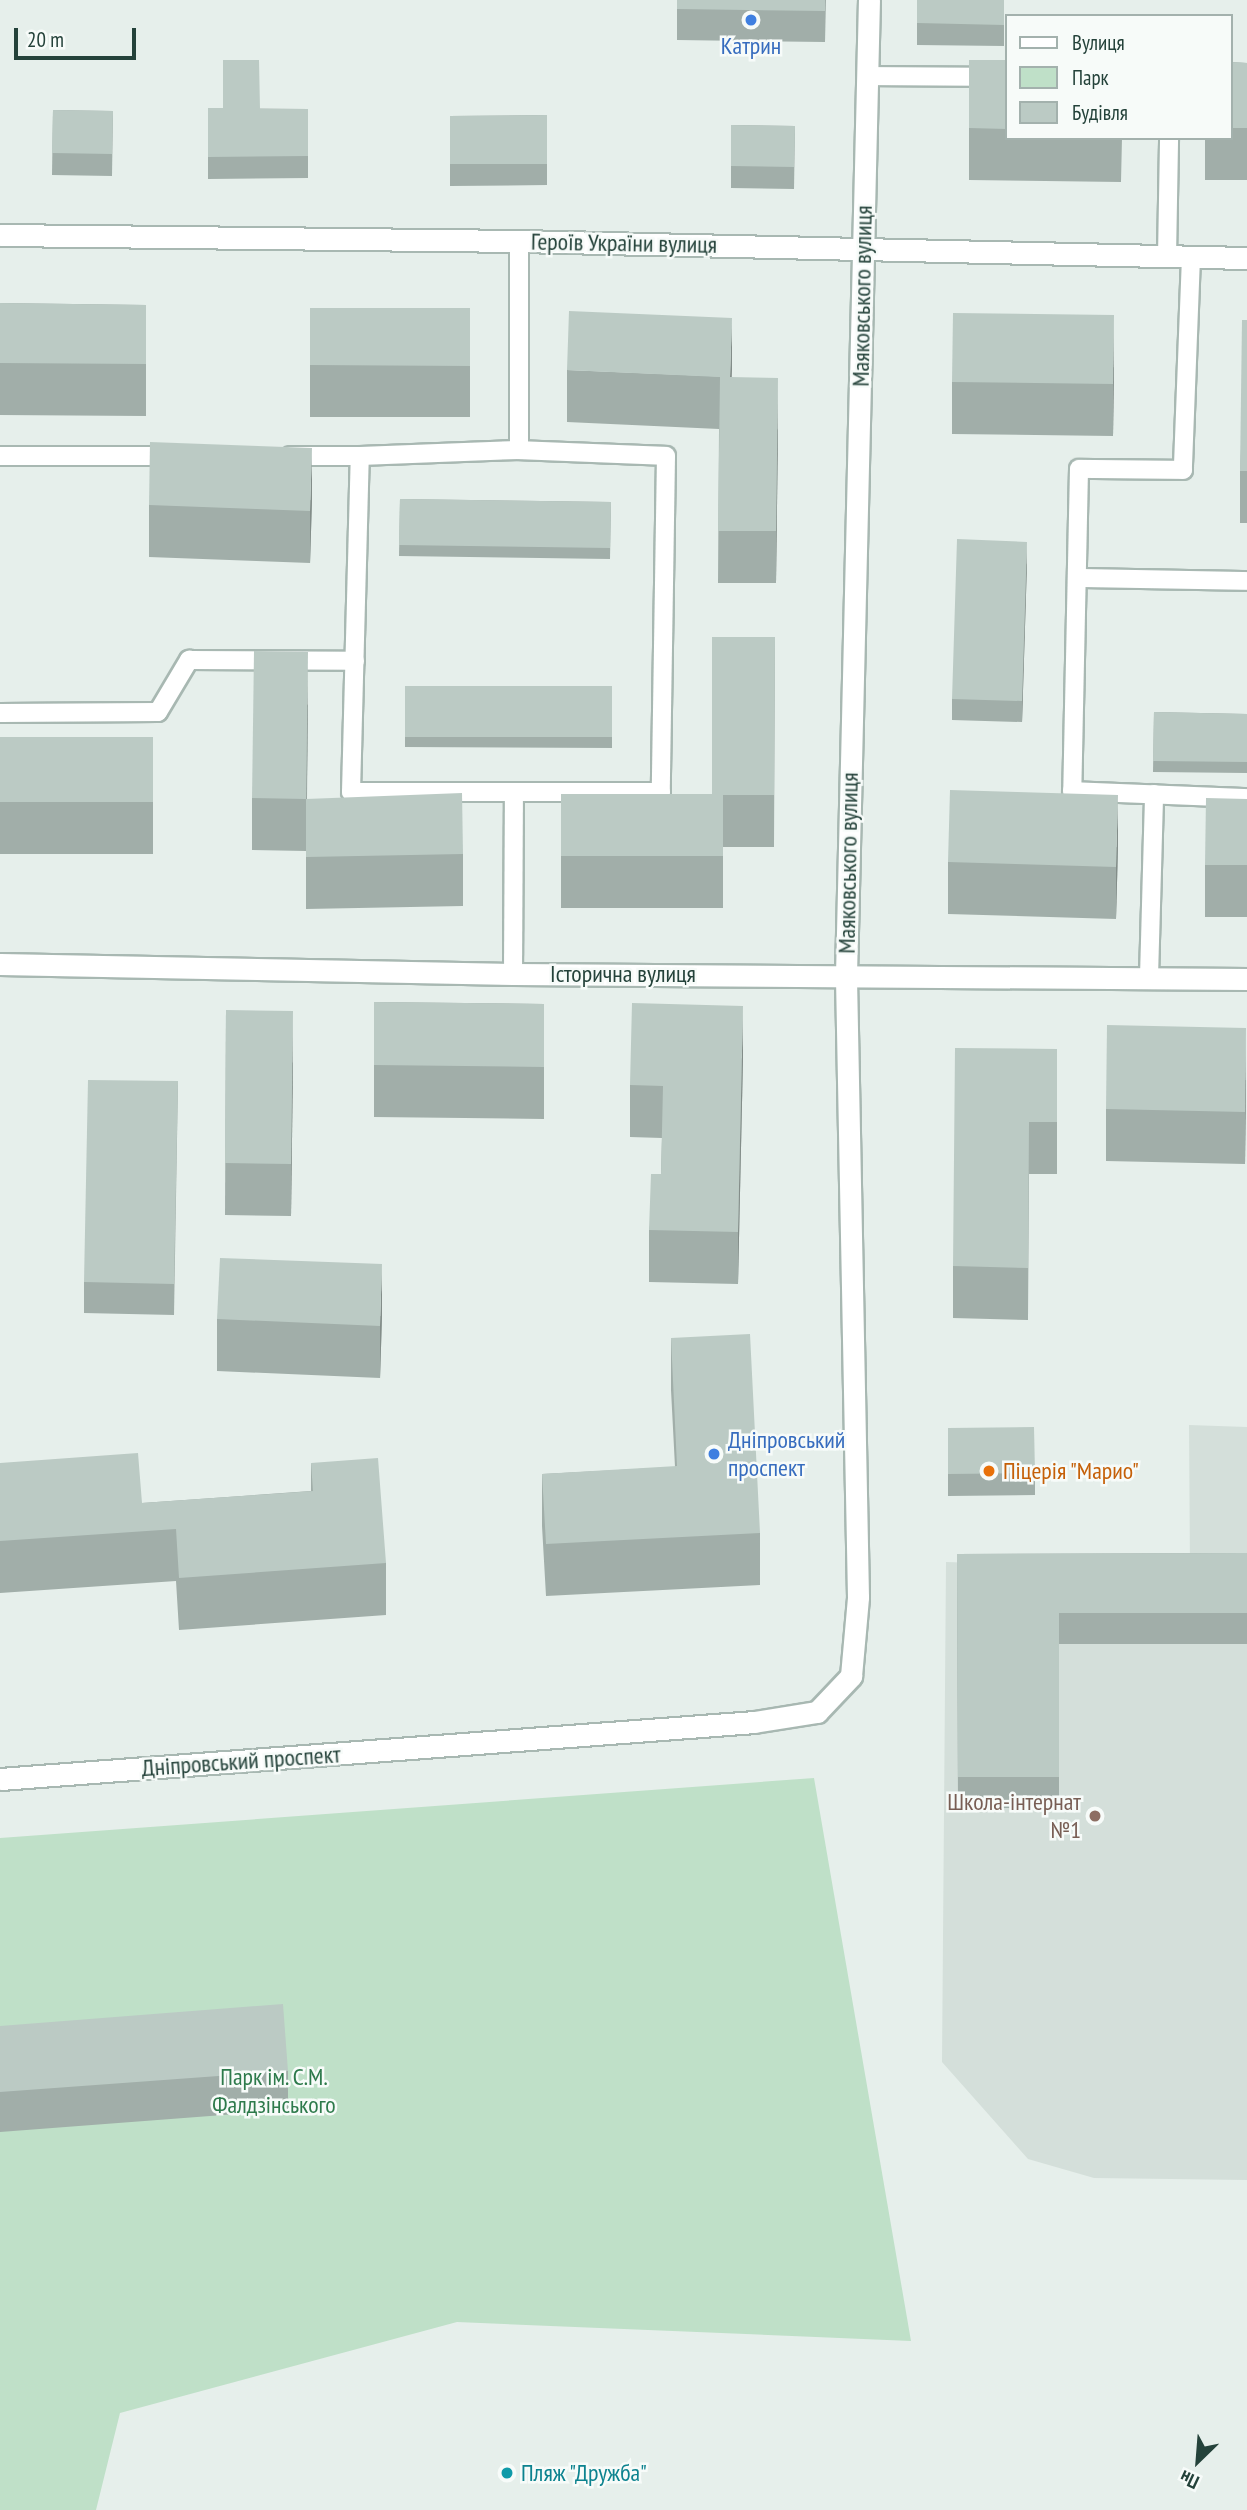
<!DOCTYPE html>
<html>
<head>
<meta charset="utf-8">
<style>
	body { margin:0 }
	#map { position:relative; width:1247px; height:2510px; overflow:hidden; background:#e6efeb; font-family:"PT Sans Narrow",sans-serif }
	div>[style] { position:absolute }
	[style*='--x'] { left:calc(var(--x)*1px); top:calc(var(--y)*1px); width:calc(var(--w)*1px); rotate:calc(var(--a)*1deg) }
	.built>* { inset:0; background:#d4dfda }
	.green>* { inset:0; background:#bfe0c8 }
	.roads { filter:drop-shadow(2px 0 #a8b8b2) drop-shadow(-2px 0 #a8b8b2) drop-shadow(0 2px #a8b8b2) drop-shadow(0 -2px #a8b8b2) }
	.service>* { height:18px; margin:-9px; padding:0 9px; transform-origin:9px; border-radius:9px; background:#fff }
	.minor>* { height:21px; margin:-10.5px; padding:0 10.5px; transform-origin:10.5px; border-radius:10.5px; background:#fff }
	.wall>* { inset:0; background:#a1aea9 }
	.shaded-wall>* { inset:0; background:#838d89 }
	.building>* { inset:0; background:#bbcac4 }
	.dots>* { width:19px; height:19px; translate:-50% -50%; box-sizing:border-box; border:4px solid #f7fbf9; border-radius:50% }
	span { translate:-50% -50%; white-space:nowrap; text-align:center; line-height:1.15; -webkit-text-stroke:5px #f7fbf9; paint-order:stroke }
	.shop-label { font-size:24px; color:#366cbe }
	.left { translate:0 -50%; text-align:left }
	.street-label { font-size:24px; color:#24423a }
	.food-label { font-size:24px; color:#c56008 }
	.education-label { font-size:24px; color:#785e54 }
	.right { translate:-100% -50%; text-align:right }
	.park-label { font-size:24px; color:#2d7a4b }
	.culture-label { font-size:24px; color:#0d838f }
	.legend { position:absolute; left:1005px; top:14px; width:228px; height:126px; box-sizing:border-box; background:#f7fbf9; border:2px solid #a3b1ad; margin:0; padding:9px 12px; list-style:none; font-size:21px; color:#24423a }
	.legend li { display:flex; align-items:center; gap:14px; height:35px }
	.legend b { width:35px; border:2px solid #a3b1ad }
	.north { position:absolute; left:1163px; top:2426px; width:70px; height:70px; -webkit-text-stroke:5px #f7fbf9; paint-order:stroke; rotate:205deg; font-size:19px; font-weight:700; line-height:28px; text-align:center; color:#24423a }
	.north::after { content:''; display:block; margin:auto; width:24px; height:32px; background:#24423a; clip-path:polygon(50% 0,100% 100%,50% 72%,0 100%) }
	.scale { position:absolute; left:14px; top:28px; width:122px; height:32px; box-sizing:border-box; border:4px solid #24423a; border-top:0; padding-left:9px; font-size:21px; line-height:24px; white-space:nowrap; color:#24423a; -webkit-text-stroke:5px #f7fbf9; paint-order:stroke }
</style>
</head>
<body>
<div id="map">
	<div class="built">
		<div style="clip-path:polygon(1189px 1425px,1247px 1427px,1247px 2180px,1094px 2178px,1028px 2159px,942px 2062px,946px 1562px,1190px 1570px)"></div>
	</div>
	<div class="green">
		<div style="clip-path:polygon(814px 1778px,911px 2341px,457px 2322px,120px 2413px,96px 2510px,0 2510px,0 1838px)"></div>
	</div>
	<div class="roads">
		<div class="service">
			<div style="--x:869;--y:76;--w:138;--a:0.4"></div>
			<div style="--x:519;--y:241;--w:209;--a:90"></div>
			<div style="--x:519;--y:450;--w:147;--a:2.3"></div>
			<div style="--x:666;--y:456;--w:336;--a:90.9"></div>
			<div style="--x:661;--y:792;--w:310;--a:180"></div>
			<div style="--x:351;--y:792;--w:336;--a:-88.5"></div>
			<div style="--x:360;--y:456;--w:159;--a:-2.2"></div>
			<div style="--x:1167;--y:257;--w:119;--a:-89"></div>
			<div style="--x:1191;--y:257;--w:213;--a:92.2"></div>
			<div style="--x:1183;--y:470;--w:104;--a:-179.4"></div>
			<div style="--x:1079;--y:469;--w:322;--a:91.2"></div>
			<div style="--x:1072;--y:791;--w:175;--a:2.3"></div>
			<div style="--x:0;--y:456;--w:174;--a:0"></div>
			<div style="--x:290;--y:456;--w:70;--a:0"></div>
			<div style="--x:1077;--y:578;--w:170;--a:1"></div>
			<div style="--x:0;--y:713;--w:158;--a:-0.4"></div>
			<div style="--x:158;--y:712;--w:61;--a:-59.2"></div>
			<div style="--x:189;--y:660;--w:166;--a:0.3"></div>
			<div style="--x:513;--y:974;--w:182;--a:-89.7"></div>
			<div style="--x:1149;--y:977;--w:183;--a:-88.4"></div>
		</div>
		<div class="minor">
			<div style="--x:0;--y:235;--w:519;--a:0.66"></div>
			<div style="--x:519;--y:241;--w:728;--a:1.34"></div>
			<div style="--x:0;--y:964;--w:513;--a:1.12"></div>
			<div style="--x:513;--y:974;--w:734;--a:0.39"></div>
			<div style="--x:0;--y:1779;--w:756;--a:-4.32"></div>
			<div style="--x:754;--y:1722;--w:64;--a:-9"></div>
			<div style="--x:817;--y:1712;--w:50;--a:-46.6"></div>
			<div style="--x:851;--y:1676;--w:79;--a:-84.9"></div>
			<div style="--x:858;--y:1597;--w:622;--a:-91.11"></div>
			<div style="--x:846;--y:975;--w:975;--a:-88.65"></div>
		</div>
	</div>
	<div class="wall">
		<div style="clip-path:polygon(677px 0,826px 0,825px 42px,677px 40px)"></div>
		<div style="clip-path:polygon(917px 0,1004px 0,1004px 46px,917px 45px)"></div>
		<div style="clip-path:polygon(969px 60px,1007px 60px,1007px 138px,1122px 138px,1121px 182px,969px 180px)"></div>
		<div style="clip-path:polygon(1231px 62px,1247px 63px,1247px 180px,1205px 180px,1205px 138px,1231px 138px)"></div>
		<div style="clip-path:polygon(208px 108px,308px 109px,308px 178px,208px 179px)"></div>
		<div style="clip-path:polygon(53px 110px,113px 111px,112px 176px,52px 175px)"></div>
		<div style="clip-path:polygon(547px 115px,547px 185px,450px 186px,450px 116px)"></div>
		<div style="clip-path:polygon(731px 125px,795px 126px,794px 189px,731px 188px)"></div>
		<div style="clip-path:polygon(0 303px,146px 305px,146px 416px,0 415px)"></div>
		<div style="clip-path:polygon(310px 308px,470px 308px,470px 417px,310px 417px)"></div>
		<div style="clip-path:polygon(1247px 320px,1247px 523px,1240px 523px,1240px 471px)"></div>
		<div style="clip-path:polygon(1114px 367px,1113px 436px,952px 434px,952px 382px)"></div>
		<div style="clip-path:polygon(567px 370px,732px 377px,778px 430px,776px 583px,718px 583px,719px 429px,567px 422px)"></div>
		<div style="clip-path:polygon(400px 499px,611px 502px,610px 559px,399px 556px)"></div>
		<div style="clip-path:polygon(312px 500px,310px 563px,149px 557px,149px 505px)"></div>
		<div style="clip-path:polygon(1027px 563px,1022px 722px,952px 720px,952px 699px)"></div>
		<div style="clip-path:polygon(775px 637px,774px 847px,723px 847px,723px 908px,561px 908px,561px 794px,712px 794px)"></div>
		<div style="clip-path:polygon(405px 686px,612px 686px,612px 748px,405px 747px)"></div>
		<div style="clip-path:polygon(308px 704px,307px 799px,463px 854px,463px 906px,306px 909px,306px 851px,252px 850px,252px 798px)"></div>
		<div style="clip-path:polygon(1154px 712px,1247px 714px,1247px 773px,1153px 772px)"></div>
		<div style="clip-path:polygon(0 737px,153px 737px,153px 854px,0 854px)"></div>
		<div style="clip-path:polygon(1247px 799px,1247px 917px,1205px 917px,1205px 865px)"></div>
		<div style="clip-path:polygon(1118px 847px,1116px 919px,948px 914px,948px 862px)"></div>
		<div style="clip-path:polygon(374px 1002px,544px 1004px,544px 1119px,374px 1117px)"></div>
		<div style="clip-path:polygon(226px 1010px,293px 1063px,291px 1216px,225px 1215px)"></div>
		<div style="clip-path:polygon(1057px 1049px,1057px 1174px,1029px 1174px,1028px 1320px,953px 1318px,953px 1266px)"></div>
		<div style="clip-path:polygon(743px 1058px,738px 1284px,649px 1282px,649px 1230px,661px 1174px,662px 1138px,630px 1137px,630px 1085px)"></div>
		<div style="clip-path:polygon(1246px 1080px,1245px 1164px,1106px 1161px,1106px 1109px)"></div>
		<div style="clip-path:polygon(178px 1081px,174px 1315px,84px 1313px,84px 1282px)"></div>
		<div style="clip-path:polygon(382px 1316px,380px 1378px,217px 1371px,217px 1319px)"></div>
		<div style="clip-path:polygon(671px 1338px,760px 1533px,760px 1585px,546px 1596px,542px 1526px,542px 1474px,675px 1467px,671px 1390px)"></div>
		<div style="clip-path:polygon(948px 1428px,1035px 1473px,1035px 1495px,948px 1496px)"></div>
		<div style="clip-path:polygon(0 1463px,142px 1503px,311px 1491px,311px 1463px,386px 1563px,386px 1615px,179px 1630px,176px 1581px,0 1593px)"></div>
		<div style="clip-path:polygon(1247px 1553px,1247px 1644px,1059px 1644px,1059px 1808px,958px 1808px,957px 1554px)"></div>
		<div style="clip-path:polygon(0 2026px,288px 2071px,288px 2110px,0 2132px)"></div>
	</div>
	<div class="shaded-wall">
		<div style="clip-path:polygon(1114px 315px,1114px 367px,1113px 436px,1113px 384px)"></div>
		<div style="clip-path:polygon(732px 318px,732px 370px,730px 429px,730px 377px)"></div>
		<div style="clip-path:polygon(778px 378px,778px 430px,776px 583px,776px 531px)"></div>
		<div style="clip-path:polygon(312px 448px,312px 500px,310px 563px,310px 511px)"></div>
		<div style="clip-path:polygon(1027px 542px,1027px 563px,1022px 722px,1022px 701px)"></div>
		<div style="clip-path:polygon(308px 652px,308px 704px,306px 851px)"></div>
		<div style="clip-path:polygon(1118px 795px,1118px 847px,1116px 919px,1116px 867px)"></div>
		<div style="clip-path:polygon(743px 1006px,743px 1058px,738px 1284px,738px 1232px)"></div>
		<div style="clip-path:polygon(293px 1011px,293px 1063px,291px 1216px,291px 1164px)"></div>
		<div style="clip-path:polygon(1246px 1028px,1246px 1080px,1245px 1164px,1245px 1112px)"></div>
		<div style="clip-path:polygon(382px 1264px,382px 1316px,380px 1378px,380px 1326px)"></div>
	</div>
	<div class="building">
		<div style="clip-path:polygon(677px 0,825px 0,825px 11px,677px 9px)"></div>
		<div style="clip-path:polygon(917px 0,1004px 0,1004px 25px,917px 23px)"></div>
		<div style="clip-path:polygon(223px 60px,259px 60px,260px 109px,308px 109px,308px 156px,208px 157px,208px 108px,223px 108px)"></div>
		<div style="clip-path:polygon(969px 60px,1007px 60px,1007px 129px,969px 128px)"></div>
		<div style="clip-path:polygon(1231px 62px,1247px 63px,1247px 128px,1231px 128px)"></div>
		<div style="clip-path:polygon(53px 110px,113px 111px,112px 154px,52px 153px)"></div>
		<div style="clip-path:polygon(547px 115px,547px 164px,450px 164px,450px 116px)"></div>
		<div style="clip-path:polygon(731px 125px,795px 126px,794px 167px,731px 166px)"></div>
		<div style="clip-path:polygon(0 303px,146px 305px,146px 364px,0 363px)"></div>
		<div style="clip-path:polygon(310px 308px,470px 308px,470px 366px,310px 365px)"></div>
		<div style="clip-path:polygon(569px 311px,732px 318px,730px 377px,778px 378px,776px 531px,718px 531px,720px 377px,567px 370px)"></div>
		<div style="clip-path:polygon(953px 313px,1114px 315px,1113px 384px,952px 382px)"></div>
		<div style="clip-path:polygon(1242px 320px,1247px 320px,1247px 471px,1240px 471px)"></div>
		<div style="clip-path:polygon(150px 442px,312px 448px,310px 511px,149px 505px)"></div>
		<div style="clip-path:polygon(400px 499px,611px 502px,610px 548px,399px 545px)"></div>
		<div style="clip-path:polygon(957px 539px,1027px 542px,1022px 701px,952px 699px)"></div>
		<div style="clip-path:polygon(712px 637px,775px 637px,774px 795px,723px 795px,723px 856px,561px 856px,561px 794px,712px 794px)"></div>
		<div style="clip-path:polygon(254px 651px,308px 652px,306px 799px,252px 798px)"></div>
		<div style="clip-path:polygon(405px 686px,612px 686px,612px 737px,405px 737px)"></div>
		<div style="clip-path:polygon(1154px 712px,1247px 714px,1247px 762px,1153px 761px)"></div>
		<div style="clip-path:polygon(0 737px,153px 737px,153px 802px,0 802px)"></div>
		<div style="clip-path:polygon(950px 790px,1118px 795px,1116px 867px,948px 862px)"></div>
		<div style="clip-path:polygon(462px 793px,463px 854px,306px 857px,306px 799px)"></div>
		<div style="clip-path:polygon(1206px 798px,1247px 799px,1247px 865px,1205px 865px)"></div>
		<div style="clip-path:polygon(374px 1002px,544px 1004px,544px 1067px,374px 1065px)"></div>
		<div style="clip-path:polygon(632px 1003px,743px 1006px,738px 1232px,649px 1230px,651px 1174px,661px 1174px,663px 1086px,630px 1085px)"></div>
		<div style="clip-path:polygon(226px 1010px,293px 1011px,291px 1164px,225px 1163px)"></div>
		<div style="clip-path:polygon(1107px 1025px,1246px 1028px,1245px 1112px,1106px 1109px)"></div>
		<div style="clip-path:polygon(955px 1048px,1057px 1049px,1057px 1122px,1029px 1122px,1028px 1268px,953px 1266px)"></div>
		<div style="clip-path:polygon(88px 1080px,178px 1081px,174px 1284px,84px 1282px)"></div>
		<div style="clip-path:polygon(220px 1258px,382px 1264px,380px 1326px,217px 1319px)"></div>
		<div style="clip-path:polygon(750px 1334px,760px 1533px,546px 1544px,542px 1474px,677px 1466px,671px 1338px)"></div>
		<div style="clip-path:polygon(1034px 1427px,1035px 1473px,948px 1474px,948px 1428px)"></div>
		<div style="clip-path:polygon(138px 1453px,142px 1503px,313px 1491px,311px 1463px,378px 1458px,386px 1563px,179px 1578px,176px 1529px,0 1541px,0 1463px)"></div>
		<div style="clip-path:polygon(1247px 1553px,1247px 1613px,1059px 1613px,1059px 1777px,958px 1777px,957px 1554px)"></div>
		<div style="clip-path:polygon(283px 2004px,288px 2071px,0 2092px,0 2026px)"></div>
	</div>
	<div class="dots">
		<div style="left:751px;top:20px;background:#3f7fe0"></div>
		<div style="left:714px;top:1454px;background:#3f7fe0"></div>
		<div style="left:989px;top:1471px;background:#e8710a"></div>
		<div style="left:1095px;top:1816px;background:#8d6e63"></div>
		<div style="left:507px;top:2473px;background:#0f9aa8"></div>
	</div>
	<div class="shop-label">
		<span style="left:751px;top:46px">Катрин</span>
		<span class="left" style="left:728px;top:1454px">Дніпровський<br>проспект</span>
	</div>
	<div class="street-label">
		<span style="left:624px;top:243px;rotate:1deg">Героїв України вулиця</span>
		<span style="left:862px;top:296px;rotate:-89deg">Маяковського вулиця</span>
		<span style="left:848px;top:863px;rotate:-89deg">Маяковського вулиця</span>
		<span style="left:623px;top:974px">Історична вулиця</span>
		<span style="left:241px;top:1761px;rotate:-4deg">Дніпровський проспект</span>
	</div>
	<div class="food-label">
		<span class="left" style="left:1003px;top:1471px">Піцерія "Марио"</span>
	</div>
	<div class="education-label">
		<span class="right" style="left:1081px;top:1816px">Школа-інтернат<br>№1</span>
	</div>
	<div class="park-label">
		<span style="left:274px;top:2091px">Парк ім. С.М.<br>Фалдзінського</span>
	</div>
	<div class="culture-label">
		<span class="left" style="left:521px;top:2473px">Пляж "Дружба"</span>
	</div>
	<ul class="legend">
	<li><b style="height:9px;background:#fff"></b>Вулиця</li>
	<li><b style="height:19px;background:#bfe0c8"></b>Парк</li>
	<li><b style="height:19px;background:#bbcac4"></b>Будівля</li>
	</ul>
	<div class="north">Пн</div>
	<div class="scale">20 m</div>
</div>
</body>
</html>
